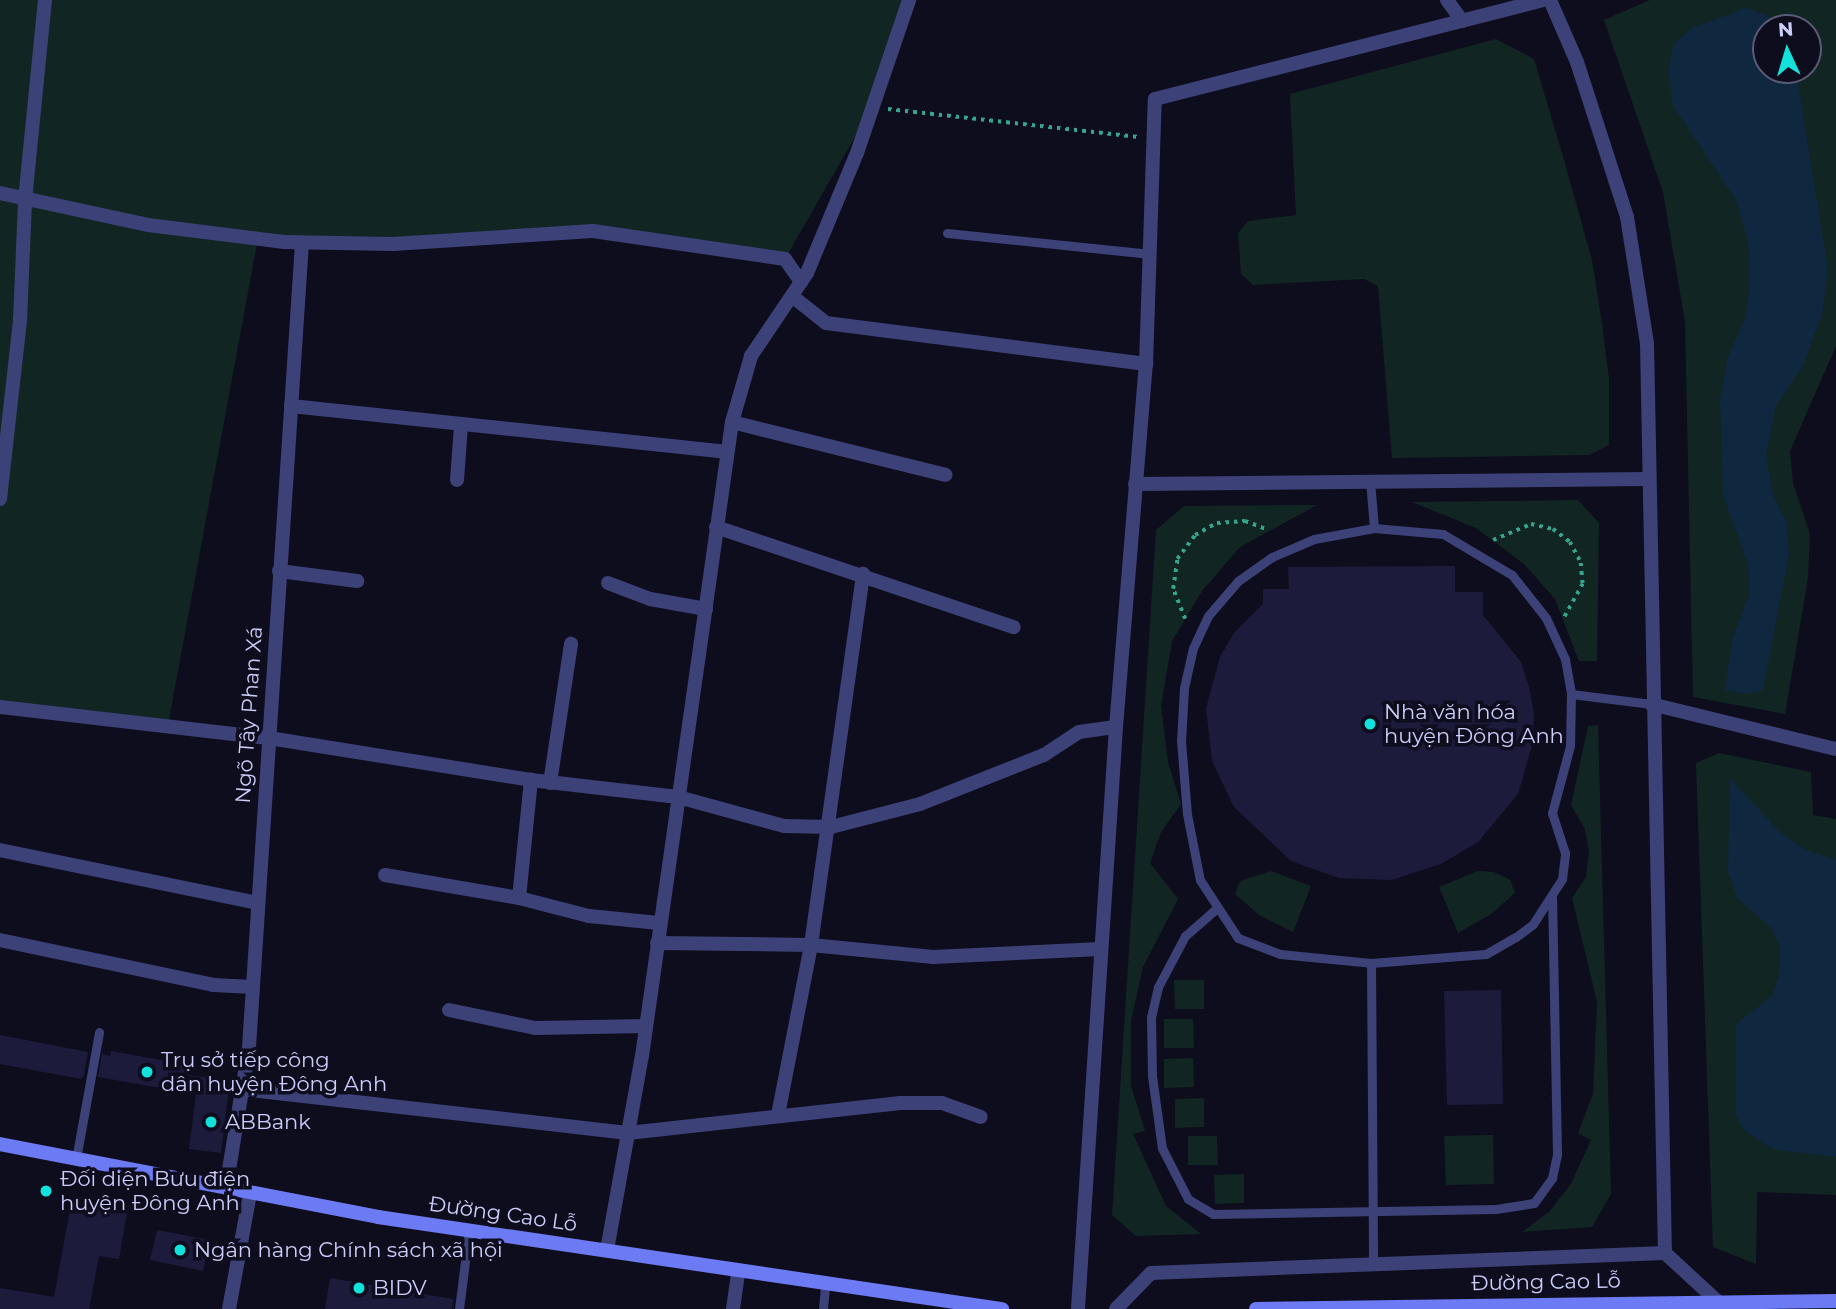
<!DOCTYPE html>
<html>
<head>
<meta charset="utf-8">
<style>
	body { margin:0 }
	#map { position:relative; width:1836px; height:1309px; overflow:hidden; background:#0e0d1d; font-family:Montserrat,sans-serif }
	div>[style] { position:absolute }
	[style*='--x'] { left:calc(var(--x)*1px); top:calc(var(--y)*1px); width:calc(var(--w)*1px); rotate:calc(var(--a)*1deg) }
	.green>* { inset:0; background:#112622 }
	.water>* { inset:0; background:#0f273f }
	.building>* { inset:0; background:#1d1b3c }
	.path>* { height:3.5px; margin-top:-1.75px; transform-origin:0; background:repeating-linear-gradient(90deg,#36a590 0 3.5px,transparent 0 8.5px) }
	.lane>* { height:9px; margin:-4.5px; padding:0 4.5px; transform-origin:4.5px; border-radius:4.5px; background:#3c4178 }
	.street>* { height:14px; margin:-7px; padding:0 7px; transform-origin:7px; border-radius:7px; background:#3c4178 }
	.secondary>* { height:14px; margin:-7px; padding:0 7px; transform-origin:7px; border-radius:7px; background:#6c7af3 }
	.dots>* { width:19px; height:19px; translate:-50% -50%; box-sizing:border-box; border:4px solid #0e0d1d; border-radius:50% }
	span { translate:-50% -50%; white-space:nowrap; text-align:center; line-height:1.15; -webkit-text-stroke:7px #0e0d1d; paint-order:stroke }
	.poi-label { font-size:21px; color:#cdcefb }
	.left { translate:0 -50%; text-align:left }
	.street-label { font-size:21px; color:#cdcefb }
	.north { position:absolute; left:1752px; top:14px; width:70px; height:70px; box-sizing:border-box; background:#0e0d1d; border:2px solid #5a5a76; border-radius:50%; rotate:356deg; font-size:19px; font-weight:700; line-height:28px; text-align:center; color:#cdcefb }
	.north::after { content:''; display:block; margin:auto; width:24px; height:32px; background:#12e2db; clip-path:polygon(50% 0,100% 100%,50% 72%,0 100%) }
</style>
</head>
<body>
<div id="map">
	<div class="green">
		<div style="clip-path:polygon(0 0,909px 0,872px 107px,785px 259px,593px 231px,302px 243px,258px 238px,168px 725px,0 707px)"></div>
		<div style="clip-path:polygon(evenodd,1650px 0,1836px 0,1836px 346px,1790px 451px,1793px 483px,1810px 534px,1808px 578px,1785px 714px,1693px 697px,1685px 322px,1663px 192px,1604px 20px,1650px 0,1766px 28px,1808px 28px,1808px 70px,1766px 70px,1766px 28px)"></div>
		<div style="clip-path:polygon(1496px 39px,1534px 59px,1564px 160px,1592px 260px,1602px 323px,1609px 379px,1609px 445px,1589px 455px,1392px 458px,1378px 286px,1364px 279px,1253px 285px,1241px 274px,1238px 233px,1248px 221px,1296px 215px,1290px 94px)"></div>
		<div style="clip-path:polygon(1578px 500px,1599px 523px,1597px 661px,1579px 661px,1555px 599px,1524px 564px,1476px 528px,1412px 502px)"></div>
		<div style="clip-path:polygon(1317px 505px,1240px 547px,1202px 591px,1172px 641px,1161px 706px,1168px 762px,1181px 804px,1161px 832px,1150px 863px,1178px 899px,1143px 967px,1131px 1021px,1131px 1086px,1145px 1131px,1133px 1134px,1166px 1206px,1201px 1234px,1136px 1236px,1112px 1215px,1156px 530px,1184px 506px)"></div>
		<div style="clip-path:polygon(1598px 725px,1611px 1194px,1592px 1227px,1522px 1232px,1549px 1212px,1571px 1184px,1591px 1140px,1578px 1133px,1593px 1094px,1597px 1002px,1572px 898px,1586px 877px,1589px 852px,1585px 829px,1571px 805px,1588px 726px)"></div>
		<div style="clip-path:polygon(1719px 753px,1811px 772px,1813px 815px,1836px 819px,1836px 1195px,1757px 1192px,1756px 1264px,1713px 1247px,1696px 763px)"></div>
		<div style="clip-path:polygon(1271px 871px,1311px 886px,1293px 932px,1259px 915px,1235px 894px,1240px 881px)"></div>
		<div style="clip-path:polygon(1478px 871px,1494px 872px,1510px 880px,1515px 893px,1491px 914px,1458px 933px,1439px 887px)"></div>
		<div style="clip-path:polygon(1174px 980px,1204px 980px,1204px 1009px,1175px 1009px)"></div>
		<div style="clip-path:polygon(1164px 1019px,1193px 1019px,1194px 1048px,1164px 1048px)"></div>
		<div style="clip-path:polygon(1193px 1058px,1194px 1087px,1164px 1088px,1164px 1059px)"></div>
		<div style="clip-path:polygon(1204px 1098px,1204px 1127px,1175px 1128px,1175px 1099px)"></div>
		<div style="clip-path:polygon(1493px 1135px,1494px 1184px,1446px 1185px,1444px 1136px)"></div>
		<div style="clip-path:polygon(1188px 1136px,1217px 1136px,1218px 1165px,1188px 1165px)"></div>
		<div style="clip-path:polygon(1244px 1174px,1244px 1203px,1215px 1204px,1214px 1175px)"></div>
	</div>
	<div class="water">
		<div style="clip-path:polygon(1746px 8px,1769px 16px,1777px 28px,1766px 28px,1766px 70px,1796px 70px,1828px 269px,1822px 315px,1803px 366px,1776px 406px,1766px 455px,1773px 495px,1787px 523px,1789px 554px,1763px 690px,1749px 694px,1725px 690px,1732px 640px,1749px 595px,1748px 565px,1723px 495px,1720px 400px,1728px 356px,1745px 318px,1750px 282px,1748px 242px,1737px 202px,1673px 106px,1668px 72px,1673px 45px,1690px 29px)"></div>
		<div style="clip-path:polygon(1730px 778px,1780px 832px,1806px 850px,1836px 860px,1836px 1157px,1772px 1149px,1742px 1129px,1736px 1112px,1736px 1024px,1772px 996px,1779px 976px,1780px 946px,1771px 928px,1737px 898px,1728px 871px)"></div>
	</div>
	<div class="building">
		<div style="clip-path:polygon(1455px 566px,1455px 592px,1483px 592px,1483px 615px,1521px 662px,1529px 687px,1534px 713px,1533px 742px,1518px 794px,1478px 842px,1441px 864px,1391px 880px,1339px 878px,1291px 861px,1234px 807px,1212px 761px,1206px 708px,1220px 657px,1234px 633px,1263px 604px,1263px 589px,1289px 589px,1288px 567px)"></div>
		<div style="clip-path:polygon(1501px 990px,1503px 1104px,1447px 1105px,1444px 991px)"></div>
		<div style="clip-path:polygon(0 1035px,88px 1052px,84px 1075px,81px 1079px,0 1064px)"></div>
		<div style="clip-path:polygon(111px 1051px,188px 1065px,186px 1075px,230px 1080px,221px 1153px,189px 1149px,196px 1094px,98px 1077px,102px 1054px,110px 1056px)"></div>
		<div style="clip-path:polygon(71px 1204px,127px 1213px,119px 1259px,99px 1256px,89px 1309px,0 1309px,0 1288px,54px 1297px)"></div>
		<div style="clip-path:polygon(157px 1230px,210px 1240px,203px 1271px,150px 1260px)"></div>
		<div style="clip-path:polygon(330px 1278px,453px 1299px,452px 1309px,325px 1309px)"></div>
	</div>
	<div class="path">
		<div style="--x:888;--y:109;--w:252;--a:6.4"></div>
		<div style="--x:1493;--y:540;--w:41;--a:-22.8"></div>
		<div style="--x:1531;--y:524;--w:23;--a:13"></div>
		<div style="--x:1553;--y:529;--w:21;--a:37"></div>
		<div style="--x:1570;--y:542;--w:24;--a:62"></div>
		<div style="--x:1581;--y:563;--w:21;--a:85"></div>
		<div style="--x:1583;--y:584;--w:41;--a:119.1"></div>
		<div style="--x:1185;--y:619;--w:32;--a:-112"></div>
		<div style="--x:1173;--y:589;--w:30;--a:-82"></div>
		<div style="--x:1177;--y:559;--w:30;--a:-53"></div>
		<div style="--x:1195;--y:535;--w:25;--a:-29"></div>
		<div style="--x:1217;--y:523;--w:28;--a:-4"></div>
		<div style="--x:1245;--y:521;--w:22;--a:21"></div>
	</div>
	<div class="lane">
		<div style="--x:947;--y:233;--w:205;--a:5.9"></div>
		<div style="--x:1370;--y:481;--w:47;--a:85.1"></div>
		<div style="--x:1374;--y:528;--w:69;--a:5"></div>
		<div style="--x:1443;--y:534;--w:80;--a:30.7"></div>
		<div style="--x:1512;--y:575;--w:55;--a:51.7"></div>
		<div style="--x:1546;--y:618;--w:45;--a:65.1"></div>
		<div style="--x:1565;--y:659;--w:36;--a:80"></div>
		<div style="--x:1374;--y:528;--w:61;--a:169.6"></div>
		<div style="--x:1314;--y:539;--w:46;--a:156.8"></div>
		<div style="--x:1272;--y:557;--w:42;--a:144.8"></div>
		<div style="--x:1238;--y:581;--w:46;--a:130.6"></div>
		<div style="--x:1208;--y:616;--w:35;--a:115"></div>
		<div style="--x:1193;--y:648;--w:41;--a:102.7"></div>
		<div style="--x:1184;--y:688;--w:53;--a:93.2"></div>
		<div style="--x:1181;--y:741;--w:73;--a:85.3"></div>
		<div style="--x:1187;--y:814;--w:67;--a:78.9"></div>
		<div style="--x:1200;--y:880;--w:69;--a:56.8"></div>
		<div style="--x:1238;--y:938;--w:45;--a:20.9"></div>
		<div style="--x:1280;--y:954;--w:91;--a:5.6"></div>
		<div style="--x:1371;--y:963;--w:115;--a:-4.5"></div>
		<div style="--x:1486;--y:954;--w:34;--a:-30"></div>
		<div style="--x:1516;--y:937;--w:21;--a:-37"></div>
		<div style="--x:1533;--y:924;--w:54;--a:-57.2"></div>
		<div style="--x:1562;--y:879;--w:26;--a:-83"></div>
		<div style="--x:1565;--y:853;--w:42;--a:-108"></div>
		<div style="--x:1552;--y:813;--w:69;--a:-75"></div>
		<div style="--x:1570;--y:746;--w:52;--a:-88.9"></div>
		<div style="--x:1571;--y:694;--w:81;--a:7.1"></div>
		<div style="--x:1217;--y:908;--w:43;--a:138.8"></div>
		<div style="--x:1185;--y:936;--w:58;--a:117.9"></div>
		<div style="--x:1158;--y:987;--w:31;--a:103"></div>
		<div style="--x:1151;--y:1017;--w:59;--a:89"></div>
		<div style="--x:1152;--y:1076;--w:73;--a:82.1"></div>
		<div style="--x:1162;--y:1148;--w:57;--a:63"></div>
		<div style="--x:1188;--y:1199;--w:29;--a:31"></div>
		<div style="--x:1213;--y:1214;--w:283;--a:-1"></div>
		<div style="--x:1496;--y:1209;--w:38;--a:-9"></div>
		<div style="--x:1534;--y:1203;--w:31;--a:-54"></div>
		<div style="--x:1552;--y:1178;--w:25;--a:-78"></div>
		<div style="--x:1557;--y:1154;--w:256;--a:-91.1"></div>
		<div style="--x:1371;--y:963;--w:302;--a:89.6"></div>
		<div style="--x:76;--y:1159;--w:129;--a:-79.7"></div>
		<div style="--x:459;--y:1309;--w:80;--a:-82.8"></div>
		<div style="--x:823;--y:1309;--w:24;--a:-85"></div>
	</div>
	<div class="street">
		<div style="--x:1447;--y:0;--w:26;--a:54"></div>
		<div style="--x:1550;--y:0;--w:68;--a:66.5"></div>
		<div style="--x:1577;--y:62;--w:163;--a:72.1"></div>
		<div style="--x:1627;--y:217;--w:128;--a:81"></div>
		<div style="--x:1647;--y:343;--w:910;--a:88.87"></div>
		<div style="--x:0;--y:193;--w:151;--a:12.2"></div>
		<div style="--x:148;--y:225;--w:137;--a:7.1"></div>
		<div style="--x:284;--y:242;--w:109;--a:1.1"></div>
		<div style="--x:393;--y:244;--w:200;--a:-3.7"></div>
		<div style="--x:593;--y:231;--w:194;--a:8.3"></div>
		<div style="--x:785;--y:259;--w:28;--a:55"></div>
		<div style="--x:792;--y:296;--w:43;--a:38.5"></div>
		<div style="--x:826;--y:323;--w:323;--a:7.3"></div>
		<div style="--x:291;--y:406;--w:437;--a:6"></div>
		<div style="--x:732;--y:422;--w:220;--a:13.9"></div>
		<div style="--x:457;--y:480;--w:55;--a:-85.8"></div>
		<div style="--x:1135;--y:484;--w:512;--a:-0.56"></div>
		<div style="--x:0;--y:499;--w:179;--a:-83.6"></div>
		<div style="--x:20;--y:321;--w:121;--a:-87.6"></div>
		<div style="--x:25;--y:200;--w:201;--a:-84.3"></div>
		<div style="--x:716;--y:527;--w:314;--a:18.6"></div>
		<div style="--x:279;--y:571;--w:79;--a:7.3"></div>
		<div style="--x:608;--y:583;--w:45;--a:20.9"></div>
		<div style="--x:650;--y:599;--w:57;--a:10.1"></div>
		<div style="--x:1651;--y:704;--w:190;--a:13.7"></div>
		<div style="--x:0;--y:707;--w:271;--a:6.6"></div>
		<div style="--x:269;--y:738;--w:265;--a:9.1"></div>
		<div style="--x:531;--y:780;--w:148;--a:6.6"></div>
		<div style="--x:678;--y:797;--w:110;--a:15.3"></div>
		<div style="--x:784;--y:826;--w:47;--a:1.2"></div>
		<div style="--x:831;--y:827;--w:92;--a:-14.5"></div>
		<div style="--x:920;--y:804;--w:133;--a:-21.6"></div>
		<div style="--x:1044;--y:755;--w:42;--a:-33.3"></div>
		<div style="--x:1079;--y:732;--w:37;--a:-8"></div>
		<div style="--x:1116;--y:727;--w:583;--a:93.74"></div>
		<div style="--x:1116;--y:727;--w:364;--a:-85.3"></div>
		<div style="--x:1146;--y:364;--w:265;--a:-88.1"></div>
		<div style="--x:1155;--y:99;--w:399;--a:-14.3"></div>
		<div style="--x:550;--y:783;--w:141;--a:-81.4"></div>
		<div style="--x:0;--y:850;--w:263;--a:11.6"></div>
		<div style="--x:385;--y:875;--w:136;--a:9.7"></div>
		<div style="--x:519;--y:898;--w:119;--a:-84.2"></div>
		<div style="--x:519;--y:898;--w:72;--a:14.4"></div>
		<div style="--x:589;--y:916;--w:70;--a:5.7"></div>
		<div style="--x:0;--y:940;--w:218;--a:11.9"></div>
		<div style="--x:213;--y:985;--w:40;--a:2.9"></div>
		<div style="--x:657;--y:943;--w:154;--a:0.7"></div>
		<div style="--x:811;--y:945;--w:375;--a:-82"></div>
		<div style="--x:449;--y:1010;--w:88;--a:11.8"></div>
		<div style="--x:535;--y:1028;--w:111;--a:-1"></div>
		<div style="--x:242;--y:1089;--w:388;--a:6.5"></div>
		<div style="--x:628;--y:1133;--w:274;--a:-6.3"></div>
		<div style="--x:900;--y:1103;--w:42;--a:0"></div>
		<div style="--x:942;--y:1103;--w:41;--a:19.7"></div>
		<div style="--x:778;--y:1115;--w:173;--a:-79"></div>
		<div style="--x:811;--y:945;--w:123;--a:5.6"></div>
		<div style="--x:933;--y:957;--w:168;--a:-2.7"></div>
		<div style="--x:226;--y:1188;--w:143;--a:-80.7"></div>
		<div style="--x:249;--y:1047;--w:806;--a:-86.23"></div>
		<div style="--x:607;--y:1250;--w:197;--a:-79.8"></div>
		<div style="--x:642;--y:1056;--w:640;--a:-81.92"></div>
		<div style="--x:732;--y:422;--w:69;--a:-73.9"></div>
		<div style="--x:751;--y:356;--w:100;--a:-56"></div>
		<div style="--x:807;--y:273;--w:130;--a:-67.4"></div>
		<div style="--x:857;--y:153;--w:162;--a:-71.2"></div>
		<div style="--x:229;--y:1309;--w:118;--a:-79.7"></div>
		<div style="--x:733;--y:1309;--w:36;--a:-82"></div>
		<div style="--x:1116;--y:1309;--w:50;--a:-45.8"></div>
		<div style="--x:1151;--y:1273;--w:514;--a:-2.23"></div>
		<div style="--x:1665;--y:1253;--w:71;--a:42.7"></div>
	</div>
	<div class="secondary">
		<div style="--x:0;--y:1144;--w:385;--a:10.9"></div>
		<div style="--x:378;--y:1217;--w:631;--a:8.39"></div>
		<div style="--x:1256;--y:1309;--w:580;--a:-0.79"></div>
	</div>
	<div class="dots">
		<div style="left:1370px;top:724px;background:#12e2db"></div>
		<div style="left:147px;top:1072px;background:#12e2db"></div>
		<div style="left:211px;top:1122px;background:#12e2db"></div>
		<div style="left:46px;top:1191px;background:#12e2db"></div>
		<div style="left:180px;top:1250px;background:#12e2db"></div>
		<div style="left:359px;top:1288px;background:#12e2db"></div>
	</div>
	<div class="poi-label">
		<span class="left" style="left:1384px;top:724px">Nhà văn hóa<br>huyện Đông Anh</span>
		<span class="left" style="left:161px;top:1072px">Trụ sở tiếp công<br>dân huyện Đông Anh</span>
		<span class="left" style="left:225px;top:1122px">ABBank</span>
		<span class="left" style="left:60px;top:1191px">Đối diện Bưu điện<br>huyện Đông Anh</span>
		<span class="left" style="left:194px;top:1250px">Ngân hàng Chính sách xã hội</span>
		<span class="left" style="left:373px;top:1288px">BIDV</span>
	</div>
	<div class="street-label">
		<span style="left:249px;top:715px;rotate:-86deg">Ngõ Tây Phan Xá</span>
		<span style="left:503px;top:1214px;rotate:8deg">Đường Cao Lỗ</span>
		<span style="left:1546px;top:1282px;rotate:-1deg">Đường Cao Lỗ</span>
	</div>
	<div class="north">N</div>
</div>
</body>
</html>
